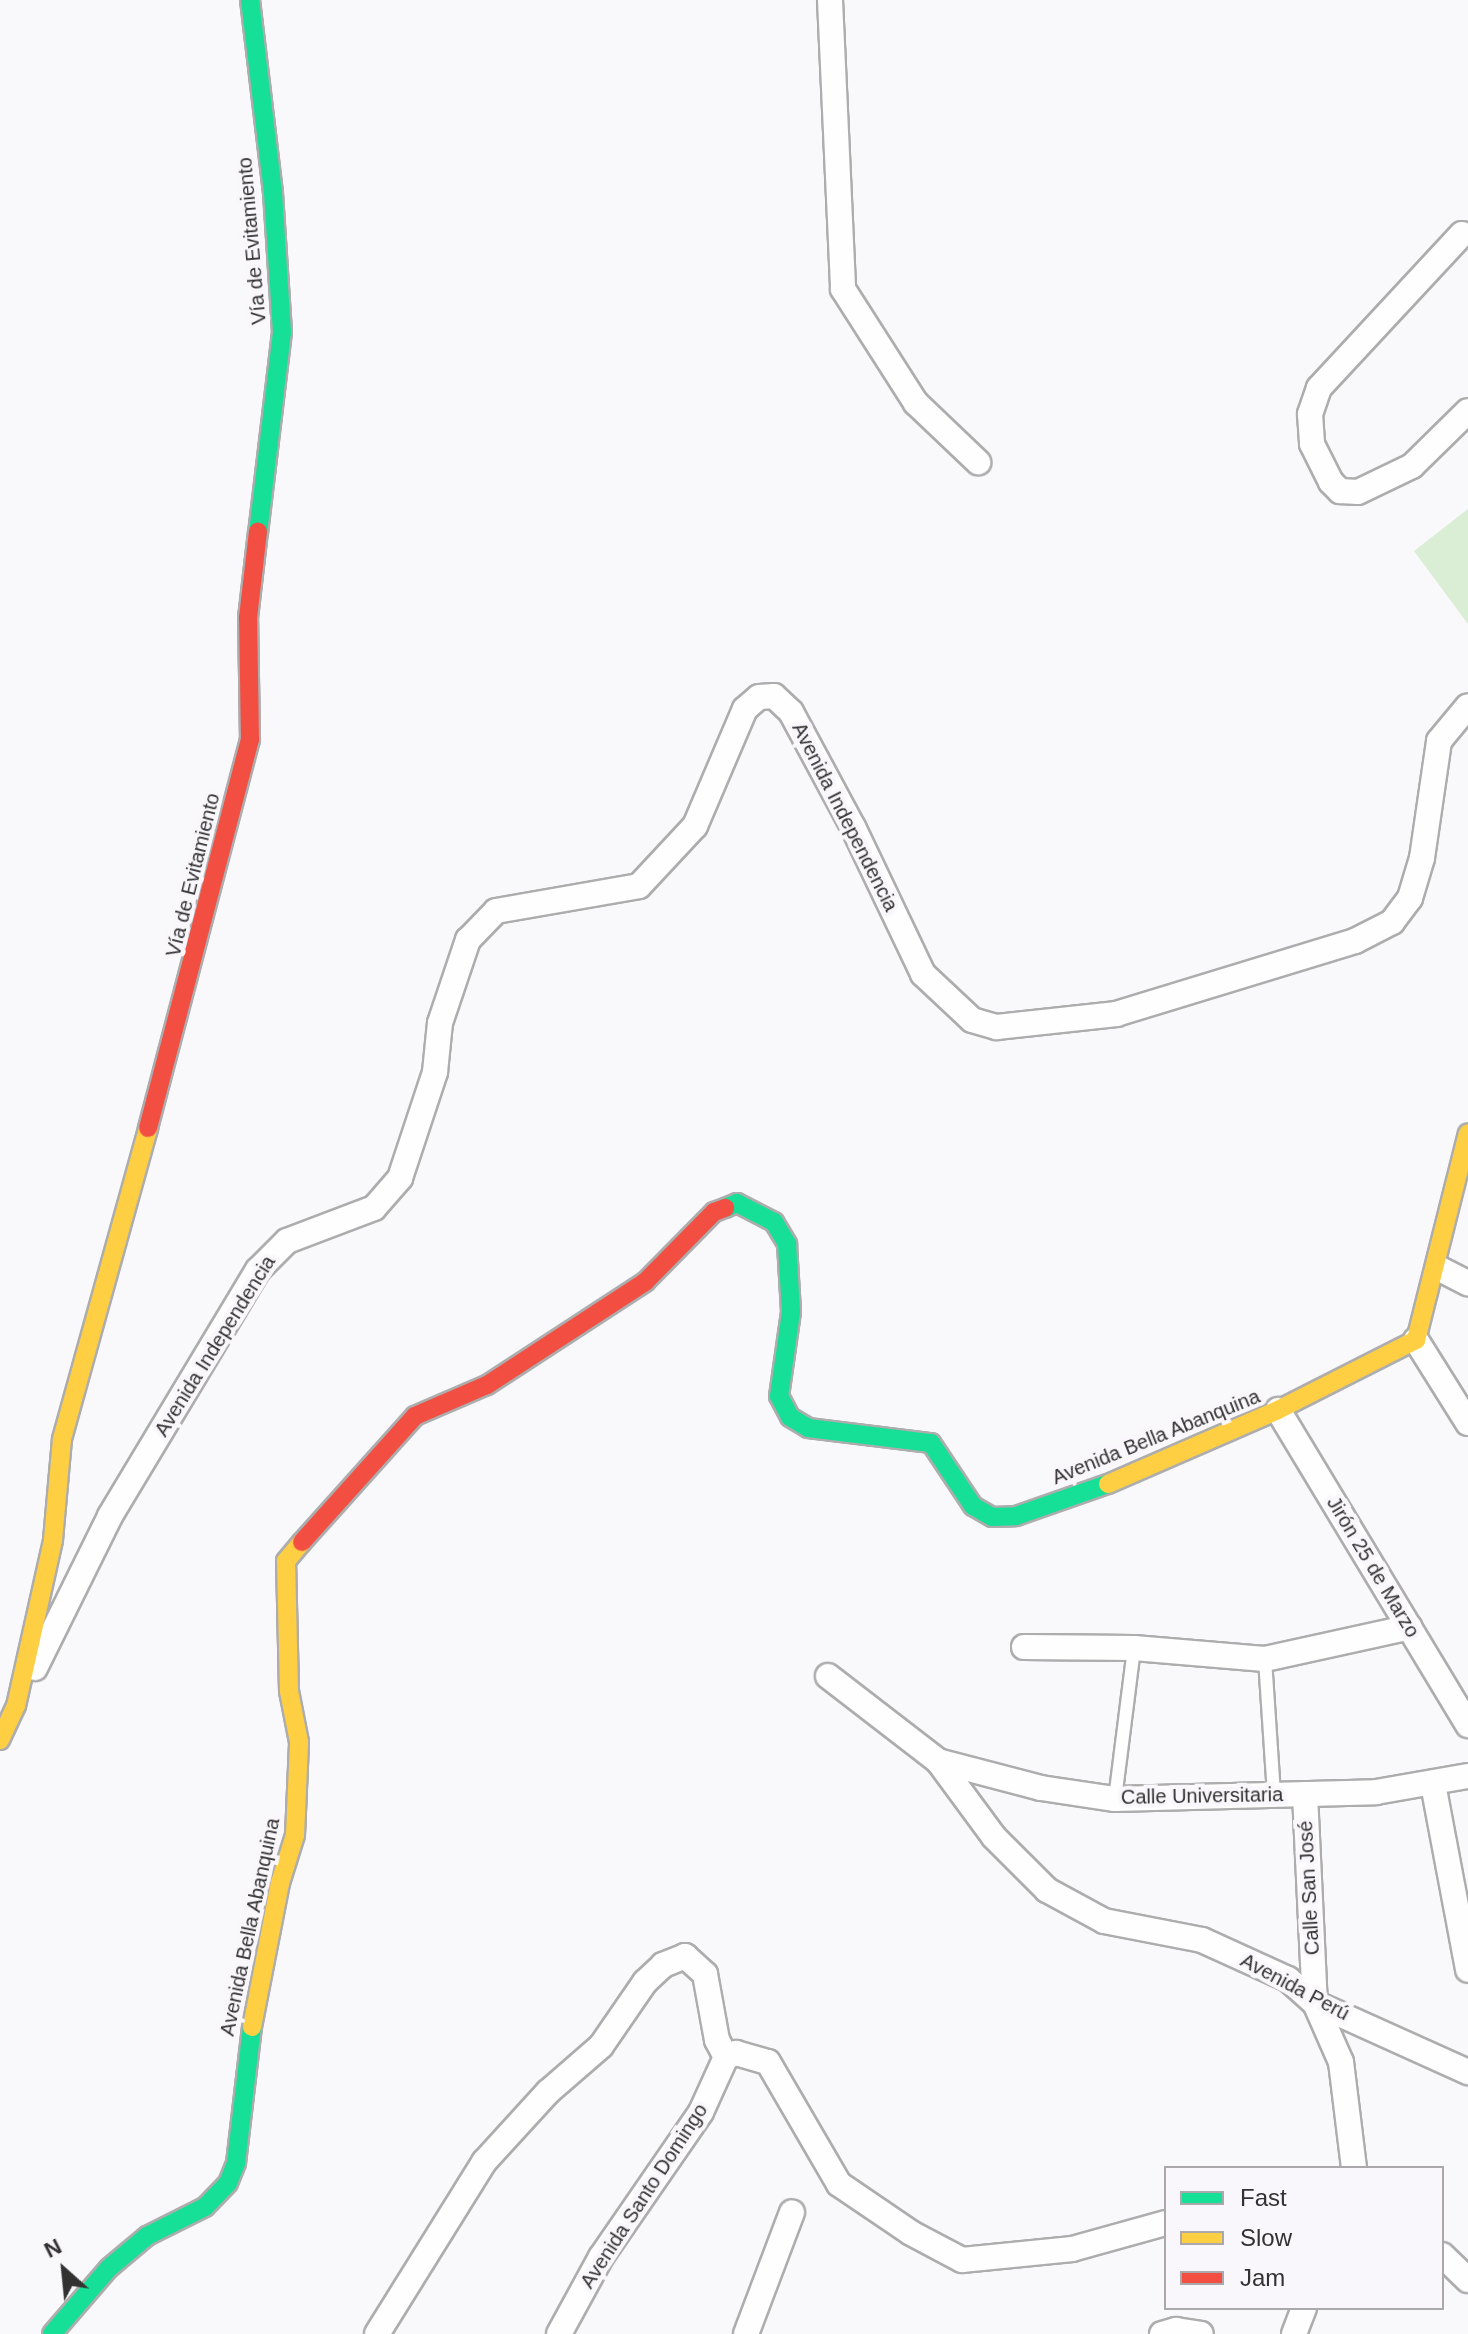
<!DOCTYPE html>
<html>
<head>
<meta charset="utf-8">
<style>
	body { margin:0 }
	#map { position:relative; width:1468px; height:2334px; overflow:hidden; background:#f9f8fa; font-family:Arial,sans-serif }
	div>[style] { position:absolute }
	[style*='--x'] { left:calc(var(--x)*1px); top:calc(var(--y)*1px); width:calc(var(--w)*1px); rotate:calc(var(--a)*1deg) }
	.green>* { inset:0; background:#d9eed4 }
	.roads { filter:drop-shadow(2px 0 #aeadae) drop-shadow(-2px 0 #aeadae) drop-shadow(0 2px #aeadae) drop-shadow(0 -2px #aeadae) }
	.lane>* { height:12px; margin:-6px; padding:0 6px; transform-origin:6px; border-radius:6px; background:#fefefe }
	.street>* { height:24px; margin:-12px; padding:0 12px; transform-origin:12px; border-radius:12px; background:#fefefe }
	.fast>* { height:18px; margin:-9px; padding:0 9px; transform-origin:9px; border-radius:9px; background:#16e098 }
	.slow>* { height:18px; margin:-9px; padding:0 9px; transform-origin:9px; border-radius:9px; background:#ffcf43 }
	.jam>* { height:18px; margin:-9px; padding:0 9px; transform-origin:9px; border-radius:9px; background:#f24e42 }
	span { translate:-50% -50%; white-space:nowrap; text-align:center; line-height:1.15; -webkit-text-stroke:8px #f9f7fb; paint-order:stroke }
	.street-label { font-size:20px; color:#333233 }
	.legend { position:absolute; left:1164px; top:2166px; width:280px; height:144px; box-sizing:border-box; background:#f9f7fb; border:2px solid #aaa8ab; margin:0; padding:10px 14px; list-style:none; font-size:24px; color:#333233 }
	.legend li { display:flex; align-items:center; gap:16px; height:40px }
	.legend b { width:40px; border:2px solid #aaa8ab }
	.north { position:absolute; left:24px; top:2230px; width:80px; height:80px; -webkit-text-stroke:6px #f9f7fb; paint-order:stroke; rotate:333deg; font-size:22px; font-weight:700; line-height:32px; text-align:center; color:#333233 }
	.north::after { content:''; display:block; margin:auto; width:28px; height:36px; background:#333233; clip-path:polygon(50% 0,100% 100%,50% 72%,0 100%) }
</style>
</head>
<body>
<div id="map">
	<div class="green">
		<div style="clip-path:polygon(1468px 509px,1468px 624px,1414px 551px)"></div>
	</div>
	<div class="roads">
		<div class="lane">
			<div style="--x:1265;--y:1659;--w:136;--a:86.2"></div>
			<div style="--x:1115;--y:1799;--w:152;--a:-82.8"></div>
		</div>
		<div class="street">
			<div style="--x:830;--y:0;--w:289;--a:87.4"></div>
			<div style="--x:843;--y:289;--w:135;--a:57.4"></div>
			<div style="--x:916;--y:403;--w:86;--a:43.6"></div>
			<div style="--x:1462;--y:234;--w:210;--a:132.9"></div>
			<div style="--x:1319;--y:388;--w:28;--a:109"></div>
			<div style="--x:1310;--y:414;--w:30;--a:86"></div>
			<div style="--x:1312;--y:444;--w:42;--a:63.4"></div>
			<div style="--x:1331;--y:482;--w:13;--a:45"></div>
			<div style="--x:1340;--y:491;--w:18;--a:3"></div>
			<div style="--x:1358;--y:492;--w:60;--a:-25.7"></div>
			<div style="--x:1412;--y:466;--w:78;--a:-44.5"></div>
			<div style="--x:1438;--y:1268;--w:34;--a:27"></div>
			<div style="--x:1416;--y:1340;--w:98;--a:57.9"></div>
			<div style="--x:1278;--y:1410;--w:368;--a:58.9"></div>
			<div style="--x:1024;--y:1647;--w:110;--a:0.5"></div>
			<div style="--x:1134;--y:1648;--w:131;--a:4.8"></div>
			<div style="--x:1265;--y:1659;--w:148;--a:-12.4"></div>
			<div style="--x:35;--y:1668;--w:169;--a:-63.7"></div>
			<div style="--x:110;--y:1516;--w:287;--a:-59"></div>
			<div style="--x:258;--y:1270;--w:41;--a:-45"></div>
			<div style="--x:287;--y:1241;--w:93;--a:-20.8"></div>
			<div style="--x:374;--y:1208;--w:40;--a:-49"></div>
			<div style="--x:400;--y:1178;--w:112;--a:-71.7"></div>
			<div style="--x:435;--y:1072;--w:49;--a:-84.2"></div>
			<div style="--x:440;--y:1023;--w:88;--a:-71.4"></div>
			<div style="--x:468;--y:940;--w:40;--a:-46"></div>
			<div style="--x:496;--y:911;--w:145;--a:-9.9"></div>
			<div style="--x:639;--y:886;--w:82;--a:-47"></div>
			<div style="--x:695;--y:826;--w:127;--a:-66.9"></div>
			<div style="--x:745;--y:709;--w:18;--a:-41"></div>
			<div style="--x:759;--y:697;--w:15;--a:-4"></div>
			<div style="--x:774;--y:696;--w:23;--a:43"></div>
			<div style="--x:791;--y:712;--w:131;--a:61.7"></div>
			<div style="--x:853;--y:827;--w:163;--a:64.5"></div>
			<div style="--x:923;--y:974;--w:67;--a:43.2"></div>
			<div style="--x:972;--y:1020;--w:26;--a:16"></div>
			<div style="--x:997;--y:1027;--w:120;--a:-6.2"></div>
			<div style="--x:1116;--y:1014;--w:250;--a:-17"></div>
			<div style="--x:1355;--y:941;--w:42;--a:-27.2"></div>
			<div style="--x:1392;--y:922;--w:30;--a:-53"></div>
			<div style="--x:1410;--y:898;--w:42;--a:-73.3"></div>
			<div style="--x:1422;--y:858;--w:118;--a:-81.7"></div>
			<div style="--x:1439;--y:741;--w:45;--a:-50.4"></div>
			<div style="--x:828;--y:1676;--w:139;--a:37.7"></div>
			<div style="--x:938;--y:1761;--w:94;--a:53.6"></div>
			<div style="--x:994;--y:1837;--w:75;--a:45"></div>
			<div style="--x:1047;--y:1890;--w:65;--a:28.5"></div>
			<div style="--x:1104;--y:1921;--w:100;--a:11"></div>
			<div style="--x:1202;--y:1940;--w:94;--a:24.4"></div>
			<div style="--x:1288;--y:1979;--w:36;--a:42"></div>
			<div style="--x:1315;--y:2003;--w:168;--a:24.3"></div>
			<div style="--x:938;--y:1761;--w:106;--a:14.7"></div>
			<div style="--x:1041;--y:1788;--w:75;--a:8.5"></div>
			<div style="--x:1115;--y:1799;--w:261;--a:-1.5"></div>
			<div style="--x:1376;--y:1792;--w:93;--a:-9.9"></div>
			<div style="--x:1433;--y:1784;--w:189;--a:79.3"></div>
			<div style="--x:1305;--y:1794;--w:209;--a:87.3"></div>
			<div style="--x:1315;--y:2003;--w:64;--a:66.2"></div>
			<div style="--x:1341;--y:2062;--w:107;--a:83"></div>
			<div style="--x:726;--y:2057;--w:11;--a:-22"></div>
			<div style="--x:736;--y:2053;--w:33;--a:16"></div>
			<div style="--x:768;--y:2062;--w:141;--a:59.8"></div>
			<div style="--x:839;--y:2184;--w:87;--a:34.2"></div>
			<div style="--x:911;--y:2233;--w:58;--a:27.9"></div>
			<div style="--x:962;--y:2260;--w:111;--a:-5.7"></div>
			<div style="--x:1072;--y:2249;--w:98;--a:-15.5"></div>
			<div style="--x:1442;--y:2255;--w:36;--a:44"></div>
			<div style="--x:377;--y:2334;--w:203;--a:-58.1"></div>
			<div style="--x:484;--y:2162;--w:95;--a:-47.6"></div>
			<div style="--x:548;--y:2092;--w:70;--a:-41"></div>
			<div style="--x:601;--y:2046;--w:78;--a:-55.5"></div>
			<div style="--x:645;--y:1982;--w:25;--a:-43"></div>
			<div style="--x:663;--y:1965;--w:24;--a:-22"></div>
			<div style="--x:685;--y:1956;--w:27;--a:42"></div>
			<div style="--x:705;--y:1974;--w:67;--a:79.7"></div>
			<div style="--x:717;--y:2040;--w:19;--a:62"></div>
			<div style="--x:559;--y:2334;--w:88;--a:-61.4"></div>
			<div style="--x:601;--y:2257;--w:176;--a:-55.4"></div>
			<div style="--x:701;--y:2112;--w:60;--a:-65.6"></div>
			<div style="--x:746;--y:2334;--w:130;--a:-69.3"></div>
			<div style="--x:1162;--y:2334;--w:15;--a:-16"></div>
			<div style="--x:1176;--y:2330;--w:25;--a:9"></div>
			<div style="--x:1294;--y:2334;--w:28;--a:-69"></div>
		</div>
		<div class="fast">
			<div style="--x:250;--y:0;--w:194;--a:83.2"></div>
			<div style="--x:273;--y:193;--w:139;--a:86.3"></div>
			<div style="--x:282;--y:332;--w:201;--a:96.8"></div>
			<div style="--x:725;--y:1208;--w:13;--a:-23"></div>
			<div style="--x:737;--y:1203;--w:42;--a:27.2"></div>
			<div style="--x:774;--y:1222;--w:26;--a:59"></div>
			<div style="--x:787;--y:1244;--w:68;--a:86.6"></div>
			<div style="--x:791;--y:1312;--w:85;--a:98.1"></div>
			<div style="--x:779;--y:1396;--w:24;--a:62"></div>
			<div style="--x:790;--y:1417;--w:21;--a:31"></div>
			<div style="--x:808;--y:1428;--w:124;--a:7"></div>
			<div style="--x:931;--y:1443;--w:76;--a:56.3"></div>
			<div style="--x:973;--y:1506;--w:22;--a:30"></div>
			<div style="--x:992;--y:1517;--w:24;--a:-2"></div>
			<div style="--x:1016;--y:1516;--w:97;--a:-19.2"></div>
			<div style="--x:52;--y:2334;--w:87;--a:-49.2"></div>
			<div style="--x:109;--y:2268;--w:50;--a:-40.1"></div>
			<div style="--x:147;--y:2236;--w:65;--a:-26.6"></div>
			<div style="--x:205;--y:2207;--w:33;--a:-46"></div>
			<div style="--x:228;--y:2183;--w:22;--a:-68"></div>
			<div style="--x:236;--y:2163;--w:137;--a:-83.3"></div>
		</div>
		<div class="slow">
			<div style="--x:1108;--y:1484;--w:185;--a:-23.5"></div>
			<div style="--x:1278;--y:1410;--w:155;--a:-26.9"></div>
			<div style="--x:1416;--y:1340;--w:213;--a:-75.9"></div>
			<div style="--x:0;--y:1740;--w:38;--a:-65"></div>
			<div style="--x:16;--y:1706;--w:170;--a:-77.4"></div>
			<div style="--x:53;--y:1540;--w:101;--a:-84.9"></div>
			<div style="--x:62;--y:1439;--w:323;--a:-74.5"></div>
			<div style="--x:252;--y:2027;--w:147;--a:-79"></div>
			<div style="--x:280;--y:1883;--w:50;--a:-72.6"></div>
			<div style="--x:295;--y:1835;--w:93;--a:-87.5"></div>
			<div style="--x:299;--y:1742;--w:52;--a:-101.1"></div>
			<div style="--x:289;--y:1691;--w:130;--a:-91.3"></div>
			<div style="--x:286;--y:1561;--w:25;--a:-50"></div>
		</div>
		<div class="jam">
			<div style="--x:148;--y:1128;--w:401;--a:-75.3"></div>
			<div style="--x:250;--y:740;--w:122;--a:-90.9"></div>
			<div style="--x:248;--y:618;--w:87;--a:-83.4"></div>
			<div style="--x:302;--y:1542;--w:169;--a:-48.1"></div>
			<div style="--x:415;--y:1416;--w:78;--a:-23.3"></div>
			<div style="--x:487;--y:1385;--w:189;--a:-33.1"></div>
			<div style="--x:645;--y:1282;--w:98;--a:-45.4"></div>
			<div style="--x:714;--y:1212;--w:12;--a:-20"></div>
		</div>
	</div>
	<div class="street-label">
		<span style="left:252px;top:241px;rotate:-95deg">Vía de Evitamiento</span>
		<span style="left:845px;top:817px;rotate:63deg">Avenida Independencia</span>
		<span style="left:193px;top:875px;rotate:-76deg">Vía de Evitamiento</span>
		<span style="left:215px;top:1346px;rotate:-58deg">Avenida Independencia</span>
		<span style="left:1156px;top:1437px;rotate:-22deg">Avenida Bella Abanquina</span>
		<span style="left:1373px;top:1567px;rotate:59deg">Jirón 25 de Marzo</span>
		<span style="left:1202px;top:1796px;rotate:-1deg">Calle Universitaria</span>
		<span style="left:1309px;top:1888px;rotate:-93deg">Calle San José</span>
		<span style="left:250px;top:1927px;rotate:-78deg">Avenida Bella Abanquina</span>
		<span style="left:1295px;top:1987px;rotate:28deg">Avenida Perú</span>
		<span style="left:644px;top:2196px;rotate:-57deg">Avenida Santo Domingo</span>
	</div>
	<ul class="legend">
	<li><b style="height:10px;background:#16e098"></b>Fast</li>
	<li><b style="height:10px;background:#ffcf43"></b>Slow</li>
	<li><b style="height:10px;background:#f24e42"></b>Jam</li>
	</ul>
	<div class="north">N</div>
</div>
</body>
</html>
